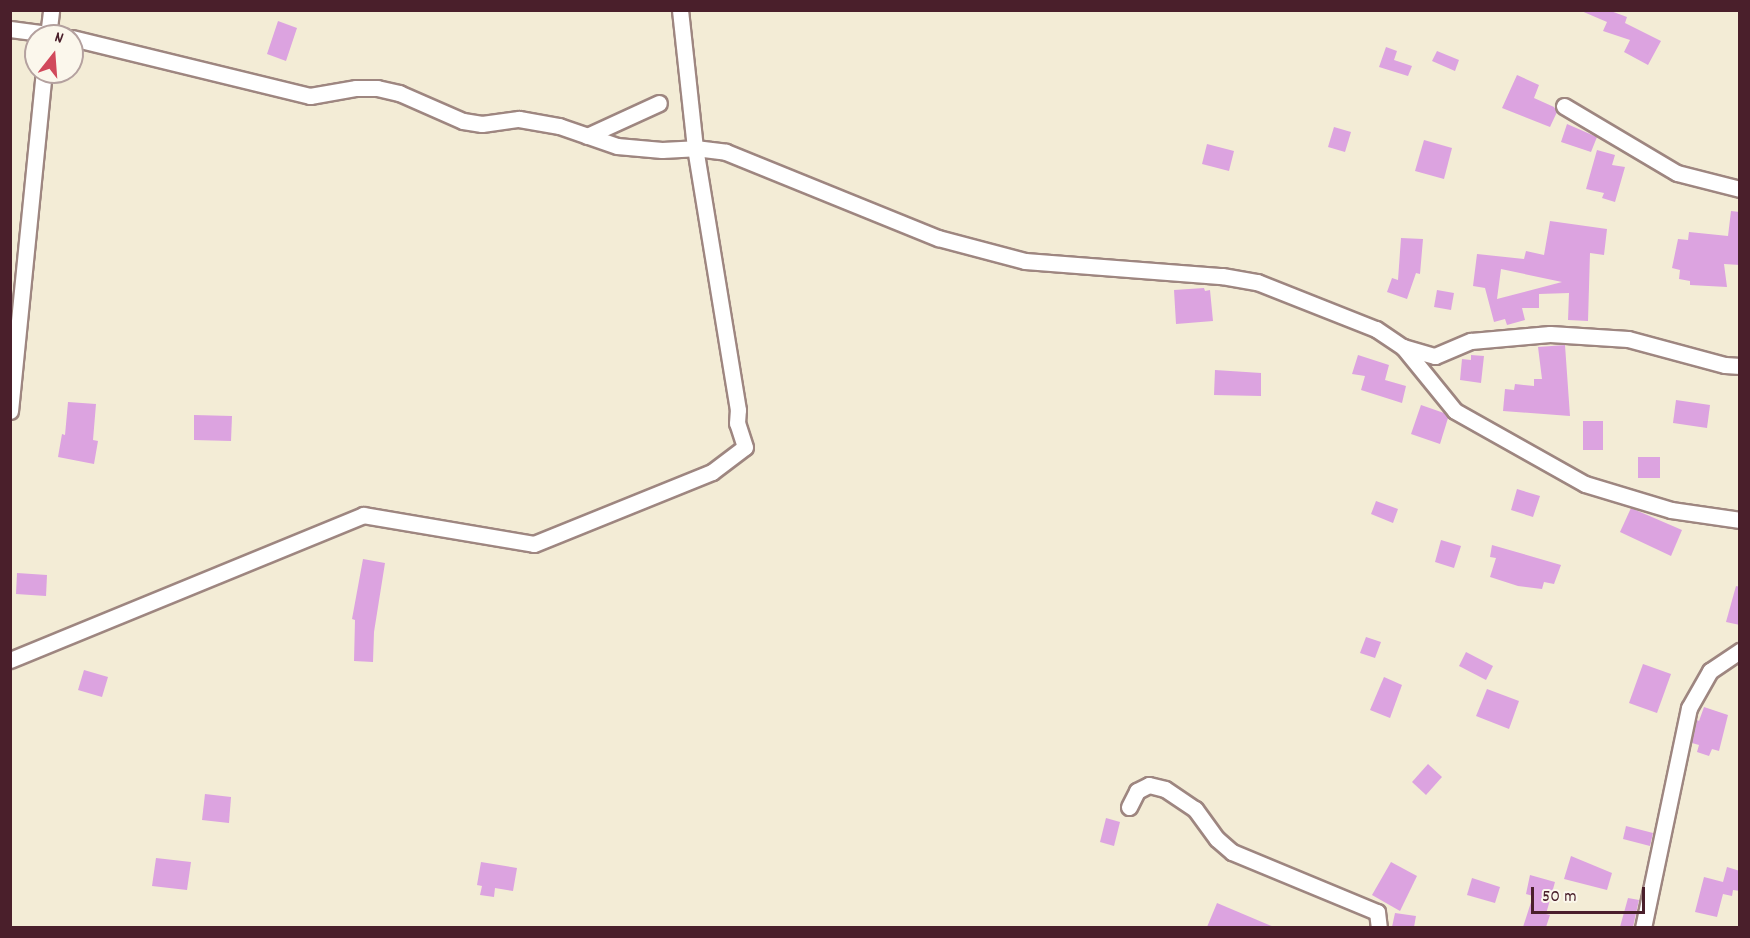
<!DOCTYPE html>
<html>
<head>
<meta charset="utf-8">
<style>
	body { margin:0 }
	#map { position:relative; width:1750px; height:938px; overflow:hidden; background:#f3ecd6; font-family:Dekko,sans-serif }
	div>[style] { position:absolute }
	[style*='--x'] { left:calc(var(--x)*1px); top:calc(var(--y)*1px); width:calc(var(--w)*1px); rotate:calc(var(--a)*1deg) }
	.building>* { inset:0; background:#dca3e0 }
	.roads { filter:drop-shadow(2px 0 #9e8680) drop-shadow(-2px 0 #9e8680) drop-shadow(0 2px #9e8680) drop-shadow(0 -2px #9e8680) }
	.street>* { height:15px; margin:-7.5px; padding:0 7.5px; transform-origin:7.5px; border-radius:7.5px; background:#fff }
	span { translate:-50% -50%; white-space:nowrap; text-align:center; line-height:1.15; -webkit-text-stroke:6px #fbf7ec; paint-order:stroke }
	.frame { position:absolute; inset:0; border:12px solid #4a1f2b; pointer-events:none }
	.north { position:absolute; left:24px; top:24px; width:60px; height:60px; box-sizing:border-box; background:#fbf7ec; border:2px solid #b4a19f; border-radius:50%; rotate:17deg; font-size:16px; font-weight:700; line-height:24px; text-align:center; color:#4a1f2b }
	.north::after { content:''; display:block; margin:auto; width:21px; height:27px; background:#d1495b; clip-path:polygon(50% 0,100% 100%,50% 72%,0 100%) }
	.scale { position:absolute; left:1531px; top:887px; width:114px; height:27px; box-sizing:border-box; border:3px solid #4a1f2b; border-top:0; padding-left:8px; font-size:18px; line-height:21px; white-space:nowrap; color:#4a1f2b; -webkit-text-stroke:4px #fbf7ec; paint-order:stroke }
</style>
</head>
<body>
<div id="map">
	<div class="building">
		<div style="clip-path:polygon(1579px 10px,1608px 10px,1627px 17px,1625px 23px,1661px 41px,1648px 65px,1624px 52px,1630px 40px,1603px 31px,1607px 22px)"></div>
		<div style="clip-path:polygon(278px 21px,297px 28px,286px 61px,267px 54px)"></div>
		<div style="clip-path:polygon(1386px 47px,1397px 51px,1394px 60px,1412px 66px,1408px 76px,1379px 67px)"></div>
		<div style="clip-path:polygon(1437px 51px,1459px 60px,1455px 71px,1432px 61px)"></div>
		<div style="clip-path:polygon(1517px 75px,1539px 85px,1534px 98px,1554px 107px,1557px 112px,1550px 127px,1502px 108px)"></div>
		<div style="clip-path:polygon(1567px 124px,1597px 137px,1591px 152px,1561px 142px)"></div>
		<div style="clip-path:polygon(1334px 127px,1351px 132px,1345px 152px,1328px 147px)"></div>
		<div style="clip-path:polygon(1424px 140px,1452px 148px,1444px 179px,1415px 171px)"></div>
		<div style="clip-path:polygon(1207px 144px,1234px 151px,1229px 171px,1202px 164px)"></div>
		<div style="clip-path:polygon(1597px 150px,1615px 155px,1612px 165px,1625px 167px,1615px 202px,1602px 198px,1604px 193px,1586px 189px)"></div>
		<div style="clip-path:polygon(1731px 211px,1740px 212px,1740px 265px,1724px 264px,1727px 287px,1690px 285px,1690px 281px,1679px 279px,1680px 270px,1672px 268px,1678px 239px,1688px 240px,1689px 232px,1728px 236px)"></div>
		<div style="clip-path:polygon(evenodd,1550px 221px,1607px 229px,1604px 255px,1590px 253px,1588px 321px,1568px 320px,1569px 293px,1539px 294px,1539px 308px,1522px 308px,1525px 320px,1507px 325px,1505px 319px,1494px 322px,1485px 288px,1473px 286px,1477px 254px,1524px 259px,1526px 251px,1544px 255px,1550px 221px,1501px 269px,1562px 282px,1497px 299px,1501px 269px)"></div>
		<div style="clip-path:polygon(1401px 238px,1423px 239px,1420px 274px,1416px 273px,1407px 299px,1387px 292px,1392px 278px,1398px 280px)"></div>
		<div style="clip-path:polygon(1204px 288px,1205px 291px,1210px 290px,1213px 321px,1176px 324px,1174px 290px)"></div>
		<div style="clip-path:polygon(1437px 290px,1454px 293px,1451px 310px,1434px 307px)"></div>
		<div style="clip-path:polygon(1565px 345px,1570px 416px,1503px 411px,1505px 389px,1514px 390px,1515px 384px,1534px 386px,1534px 379px,1542px 379px,1538px 347px)"></div>
		<div style="clip-path:polygon(1358px 355px,1389px 365px,1385px 380px,1406px 386px,1402px 403px,1361px 390px,1365px 376px,1352px 374px)"></div>
		<div style="clip-path:polygon(1471px 355px,1484px 356px,1481px 383px,1460px 380px,1462px 359px,1471px 360px)"></div>
		<div style="clip-path:polygon(1215px 370px,1261px 373px,1261px 396px,1214px 395px)"></div>
		<div style="clip-path:polygon(1676px 400px,1710px 405px,1707px 428px,1673px 423px)"></div>
		<div style="clip-path:polygon(68px 402px,96px 404px,93px 440px,98px 441px,94px 464px,58px 457px,62px 434px,65px 435px)"></div>
		<div style="clip-path:polygon(1421px 405px,1444px 413px,1448px 418px,1440px 444px,1411px 434px)"></div>
		<div style="clip-path:polygon(194px 415px,232px 416px,231px 441px,194px 440px)"></div>
		<div style="clip-path:polygon(1583px 421px,1603px 421px,1603px 450px,1583px 450px)"></div>
		<div style="clip-path:polygon(1638px 457px,1660px 457px,1660px 478px,1638px 478px)"></div>
		<div style="clip-path:polygon(1517px 489px,1540px 496px,1533px 517px,1511px 510px)"></div>
		<div style="clip-path:polygon(1376px 501px,1398px 509px,1393px 523px,1371px 514px)"></div>
		<div style="clip-path:polygon(1631px 508px,1682px 530px,1671px 556px,1620px 532px)"></div>
		<div style="clip-path:polygon(1441px 540px,1461px 546px,1454px 568px,1435px 562px)"></div>
		<div style="clip-path:polygon(1492px 545px,1561px 565px,1554px 584px,1544px 582px,1542px 589px,1518px 586px,1490px 577px,1496px 558px,1490px 557px)"></div>
		<div style="clip-path:polygon(363px 559px,385px 563px,374px 632px,373px 662px,354px 661px,355px 620px,352px 619px)"></div>
		<div style="clip-path:polygon(17px 573px,47px 575px,46px 596px,16px 594px)"></div>
		<div style="clip-path:polygon(1736px 586px,1740px 587px,1740px 625px,1726px 622px)"></div>
		<div style="clip-path:polygon(1366px 637px,1381px 642px,1375px 658px,1360px 653px)"></div>
		<div style="clip-path:polygon(1466px 652px,1493px 666px,1486px 680px,1459px 666px)"></div>
		<div style="clip-path:polygon(1643px 664px,1671px 674px,1657px 713px,1629px 703px)"></div>
		<div style="clip-path:polygon(84px 670px,108px 677px,102px 697px,78px 690px)"></div>
		<div style="clip-path:polygon(1384px 677px,1402px 685px,1390px 718px,1370px 710px)"></div>
		<div style="clip-path:polygon(1487px 689px,1519px 701px,1509px 729px,1476px 716px)"></div>
		<div style="clip-path:polygon(1704px 707px,1728px 715px,1719px 751px,1712px 749px,1709px 756px,1697px 752px,1699px 745px,1692px 743px,1697px 720px,1699px 721px)"></div>
		<div style="clip-path:polygon(1428px 764px,1442px 777px,1426px 795px,1412px 782px)"></div>
		<div style="clip-path:polygon(205px 794px,231px 797px,229px 823px,202px 820px)"></div>
		<div style="clip-path:polygon(1106px 818px,1120px 822px,1114px 846px,1100px 842px)"></div>
		<div style="clip-path:polygon(1626px 826px,1653px 833px,1650px 846px,1623px 839px)"></div>
		<div style="clip-path:polygon(1571px 856px,1612px 873px,1607px 890px,1564px 879px)"></div>
		<div style="clip-path:polygon(156px 858px,191px 862px,187px 890px,152px 886px)"></div>
		<div style="clip-path:polygon(481px 862px,517px 868px,513px 891px,495px 888px,494px 897px,480px 895px,482px 886px,477px 885px)"></div>
		<div style="clip-path:polygon(1391px 862px,1417px 876px,1400px 911px,1372px 895px)"></div>
		<div style="clip-path:polygon(1727px 867px,1740px 871px,1740px 891px,1733px 890px,1732px 896px,1723px 894px,1717px 917px,1695px 912px,1704px 877px,1723px 882px)"></div>
		<div style="clip-path:polygon(1530px 875px,1555px 882px,1546px 914px,1550px 915px,1546px 927px,1523px 927px,1533px 896px,1526px 894px)"></div>
		<div style="clip-path:polygon(1472px 878px,1500px 887px,1495px 903px,1467px 895px)"></div>
		<div style="clip-path:polygon(1628px 898px,1639px 900px,1633px 927px,1620px 927px)"></div>
		<div style="clip-path:polygon(1217px 903px,1274px 927px,1207px 927px)"></div>
		<div style="clip-path:polygon(1395px 913px,1416px 916px,1414px 927px,1392px 927px)"></div>
	</div>
	<div class="roads">
		<div class="street">
			<div style="--x:10;--y:29;--w:53;--a:7.5"></div>
			<div style="--x:48;--y:36;--w:26;--a:-83"></div>
			<div style="--x:72;--y:38;--w:245;--a:13.7"></div>
			<div style="--x:310;--y:96;--w:47;--a:-9.9"></div>
			<div style="--x:356;--y:88;--w:21;--a:0"></div>
			<div style="--x:377;--y:88;--w:23;--a:13"></div>
			<div style="--x:399;--y:93;--w:70;--a:23.6"></div>
			<div style="--x:463;--y:121;--w:19;--a:9"></div>
			<div style="--x:482;--y:124;--w:37;--a:-8"></div>
			<div style="--x:519;--y:119;--w:41;--a:9.9"></div>
			<div style="--x:559;--y:126;--w:61;--a:19"></div>
			<div style="--x:617;--y:146;--w:45;--a:5.1"></div>
			<div style="--x:662;--y:150;--w:33;--a:-3"></div>
			<div style="--x:695;--y:148;--w:31;--a:7"></div>
			<div style="--x:726;--y:152;--w:229;--a:22.1"></div>
			<div style="--x:938;--y:238;--w:90;--a:14.8"></div>
			<div style="--x:1025;--y:261;--w:198;--a:4.4"></div>
			<div style="--x:1222;--y:276;--w:36;--a:10"></div>
			<div style="--x:1257;--y:282;--w:128;--a:21.6"></div>
			<div style="--x:1376;--y:329;--w:32;--a:34"></div>
			<div style="--x:1403;--y:347;--w:82;--a:50.9"></div>
			<div style="--x:1455;--y:411;--w:149;--a:29.3"></div>
			<div style="--x:1585;--y:484;--w:90;--a:16.8"></div>
			<div style="--x:1671;--y:510;--w:70;--a:8.2"></div>
			<div style="--x:1564;--y:106;--w:131;--a:30.7"></div>
			<div style="--x:1677;--y:173;--w:65;--a:14.3"></div>
			<div style="--x:587;--y:136;--w:79;--a:-24.6"></div>
			<div style="--x:1403;--y:347;--w:33;--a:16"></div>
			<div style="--x:1435;--y:356;--w:39;--a:-23"></div>
			<div style="--x:1471;--y:341;--w:79;--a:-5.1"></div>
			<div style="--x:1550;--y:334;--w:78;--a:3.7"></div>
			<div style="--x:1628;--y:339;--w:100;--a:15"></div>
			<div style="--x:1725;--y:365;--w:15;--a:4"></div>
			<div style="--x:10;--y:411;--w:341;--a:-84.3"></div>
			<div style="--x:10;--y:660;--w:382;--a:-22.3"></div>
			<div style="--x:363;--y:515;--w:173;--a:9.6"></div>
			<div style="--x:534;--y:544;--w:192;--a:-22"></div>
			<div style="--x:712;--y:472;--w:41;--a:-37.1"></div>
			<div style="--x:745;--y:447;--w:25;--a:-108"></div>
			<div style="--x:737;--y:423;--w:13;--a:-86"></div>
			<div style="--x:738;--y:410;--w:266;--a:-99.3"></div>
			<div style="--x:695;--y:148;--w:139;--a:-96.2"></div>
			<div style="--x:1129;--y:807;--w:18;--a:-63"></div>
			<div style="--x:1137;--y:791;--w:13;--a:-27"></div>
			<div style="--x:1149;--y:785;--w:16;--a:14"></div>
			<div style="--x:1165;--y:789;--w:36;--a:34"></div>
			<div style="--x:1195;--y:809;--w:37;--a:54"></div>
			<div style="--x:1217;--y:839;--w:20;--a:41"></div>
			<div style="--x:1232;--y:852;--w:157;--a:22.5"></div>
			<div style="--x:1377;--y:912;--w:16;--a:83"></div>
			<div style="--x:1643;--y:928;--w:225;--a:-78.2"></div>
			<div style="--x:1689;--y:708;--w:43;--a:-60.4"></div>
			<div style="--x:1710;--y:671;--w:36;--a:-34"></div>
		</div>
	</div>
	<div class="frame"></div>
	<div class="north">N</div>
	<div class="scale">50 m</div>
</div>
</body>
</html>
